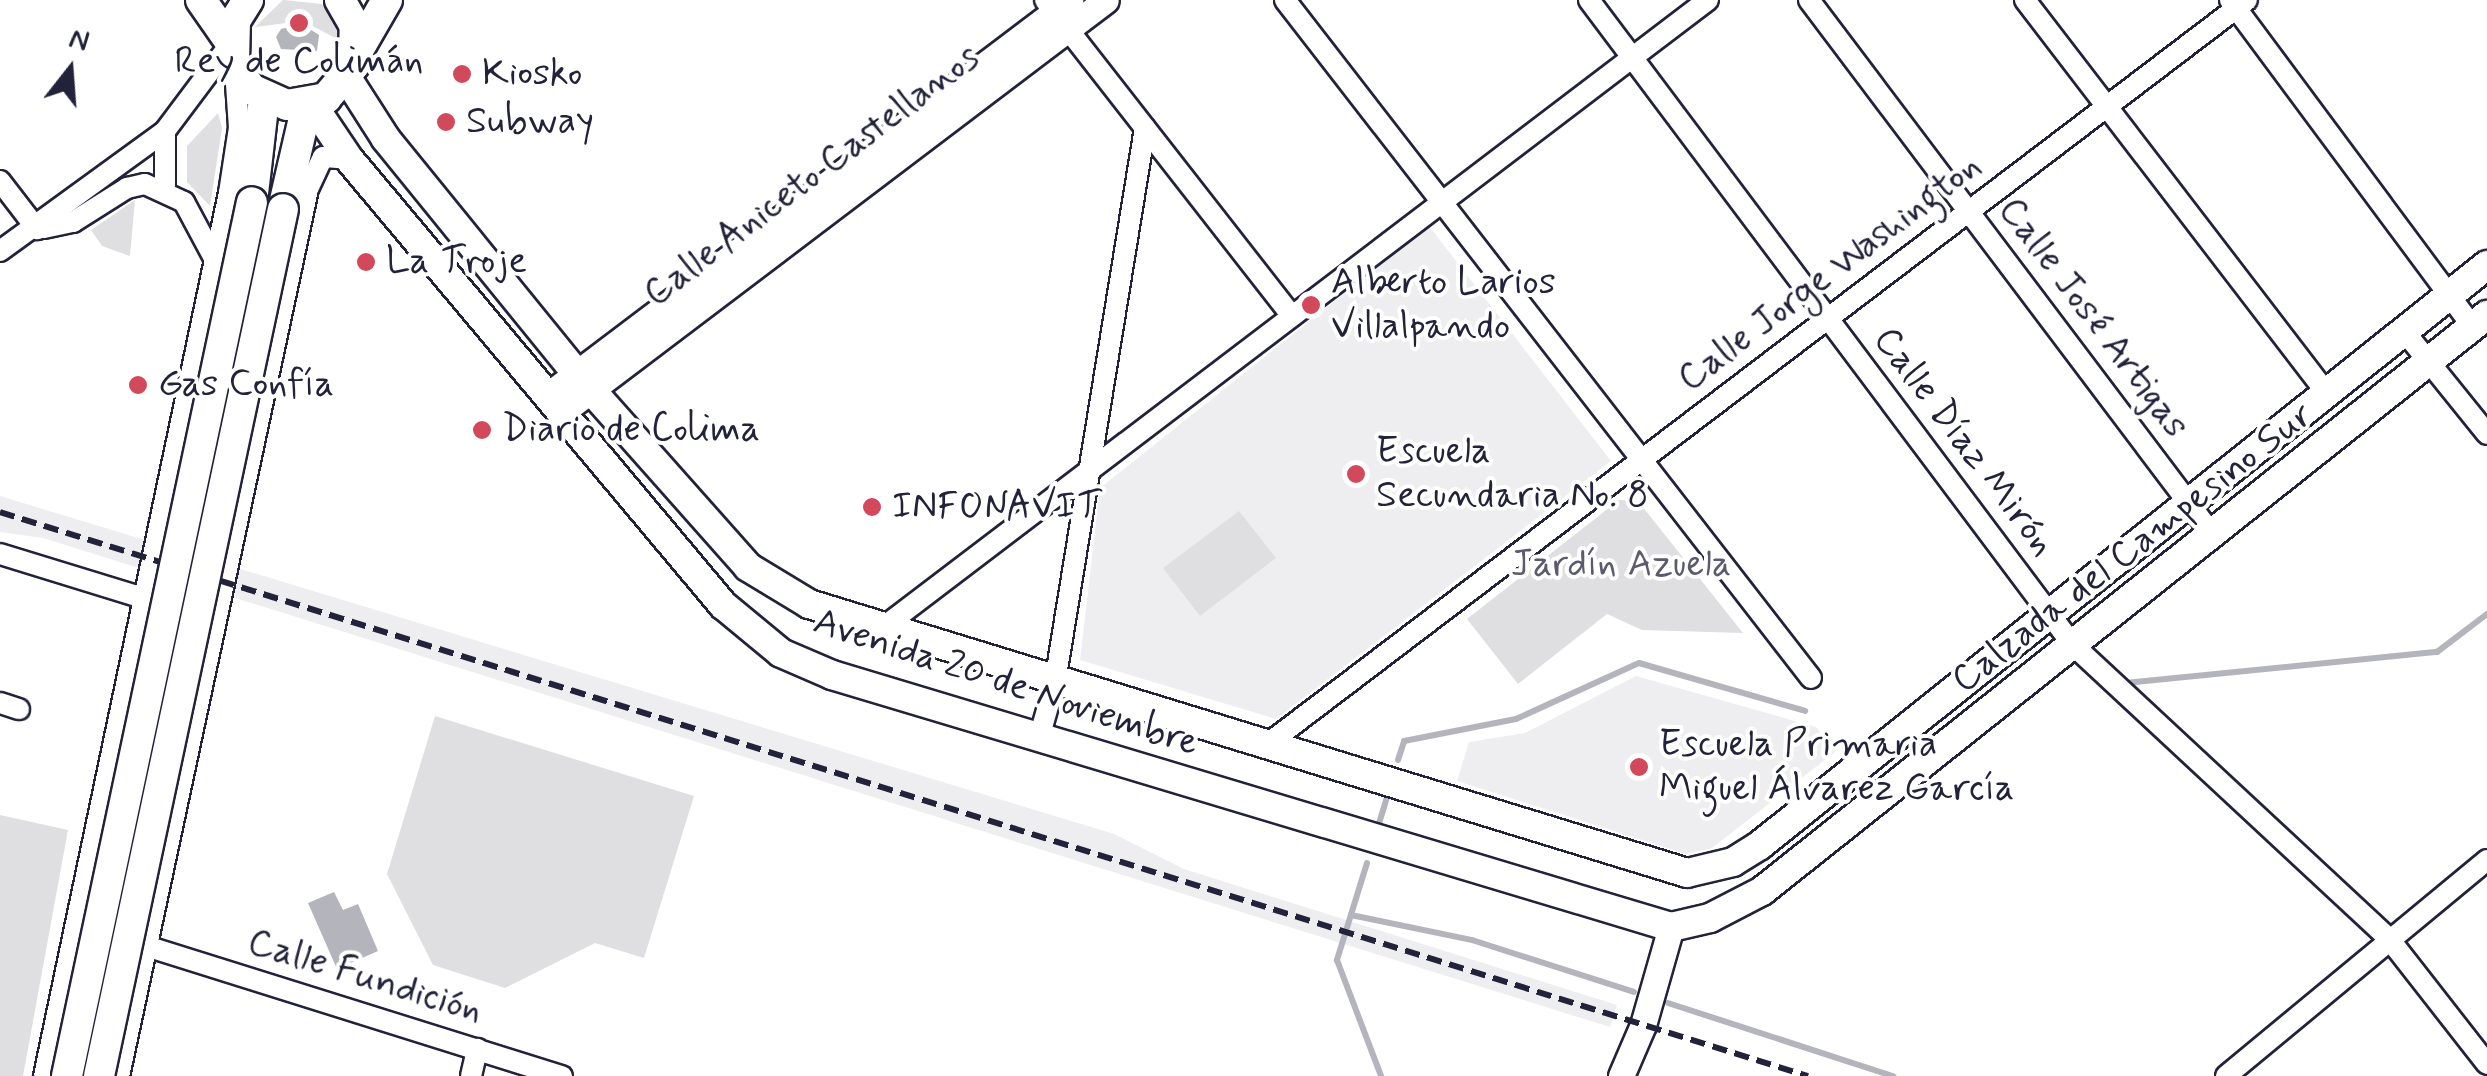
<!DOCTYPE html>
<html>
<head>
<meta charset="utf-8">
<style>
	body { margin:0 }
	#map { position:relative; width:2487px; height:1076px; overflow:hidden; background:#fff; font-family:Mynerve,sans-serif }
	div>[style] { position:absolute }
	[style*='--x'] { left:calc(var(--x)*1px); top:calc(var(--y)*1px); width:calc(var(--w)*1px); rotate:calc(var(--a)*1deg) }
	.built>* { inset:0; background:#eeeef1 }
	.green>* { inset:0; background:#dfdfe2 }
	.water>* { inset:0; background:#b4b4bc }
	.stream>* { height:6px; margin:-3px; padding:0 3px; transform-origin:3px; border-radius:3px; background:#b4b4bc }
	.roads { filter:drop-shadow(2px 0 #22223b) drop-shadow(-2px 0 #22223b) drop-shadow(0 2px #22223b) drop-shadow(0 -2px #22223b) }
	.minor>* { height:20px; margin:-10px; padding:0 10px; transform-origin:10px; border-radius:10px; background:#fff }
	.tertiary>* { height:25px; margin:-12.5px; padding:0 12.5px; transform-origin:12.5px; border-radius:12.5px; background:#fff }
	.secondary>* { height:28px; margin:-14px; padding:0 14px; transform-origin:14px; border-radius:14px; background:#fff }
	.primary>* { height:30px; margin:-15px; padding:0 15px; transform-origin:15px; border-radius:15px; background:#fff }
	.rail>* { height:6px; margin-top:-3px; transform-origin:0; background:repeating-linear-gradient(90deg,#22223b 0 15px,transparent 0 23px) }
	.bridges { filter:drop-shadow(2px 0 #22223b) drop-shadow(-2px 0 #22223b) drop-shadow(0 2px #22223b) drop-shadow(0 -2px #22223b) }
	.primary-bridge>* { height:30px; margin:-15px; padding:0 15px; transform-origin:15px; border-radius:15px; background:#fff }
	.dots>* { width:28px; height:28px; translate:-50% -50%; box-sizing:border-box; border:5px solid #fff; border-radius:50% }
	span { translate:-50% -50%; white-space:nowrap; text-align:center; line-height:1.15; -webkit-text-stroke:8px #fff; paint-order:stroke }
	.poi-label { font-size:38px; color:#22223b }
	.left { translate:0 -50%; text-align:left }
	.street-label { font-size:38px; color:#22223b }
	.park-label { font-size:38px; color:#5b5b6d }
	.north { position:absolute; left:20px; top:20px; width:100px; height:100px; -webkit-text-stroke:8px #fff; paint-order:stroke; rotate:17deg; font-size:28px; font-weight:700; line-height:40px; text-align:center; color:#22223b }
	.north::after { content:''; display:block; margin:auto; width:35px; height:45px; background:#22223b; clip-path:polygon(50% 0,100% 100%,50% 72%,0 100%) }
</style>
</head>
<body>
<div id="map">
	<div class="built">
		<div style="clip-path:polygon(1429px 226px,1611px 461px,1276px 719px,1080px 660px,1100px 488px)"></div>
		<div style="clip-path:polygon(0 496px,1114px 834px,1184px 869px,1617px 1005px,1610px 1027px,43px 538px,0 532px)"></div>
		<div style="clip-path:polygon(1636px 676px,1816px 727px,1835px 752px,1712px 848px,1686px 854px,1457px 781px,1469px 742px,1525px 733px)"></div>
	</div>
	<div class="green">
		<div style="clip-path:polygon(283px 0,322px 4px,340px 27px,343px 42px,303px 21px,255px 27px)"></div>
		<div style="clip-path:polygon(218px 113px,222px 128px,210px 206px,187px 182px,187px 146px)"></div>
		<div style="clip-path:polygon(135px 200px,130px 256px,102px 246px,91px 230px)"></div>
		<div style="clip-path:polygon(1619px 500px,1638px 501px,1743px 633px,1642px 630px,1607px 614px,1518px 684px,1467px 619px)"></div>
		<div style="clip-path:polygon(1239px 511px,1276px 558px,1200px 616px,1163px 568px)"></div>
		<div style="clip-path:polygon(435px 716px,694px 796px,644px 958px,595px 943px,505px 988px,433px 965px,387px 874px)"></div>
		<div style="clip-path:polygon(0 815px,68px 830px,23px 1076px,0 1076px)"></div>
	</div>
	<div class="water">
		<div style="clip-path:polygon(302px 24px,319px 35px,317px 51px,281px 49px,276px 37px,281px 29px)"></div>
		<div style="clip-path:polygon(334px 892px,343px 910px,358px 904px,378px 951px,337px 969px,308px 903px)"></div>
	</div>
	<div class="stream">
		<div style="--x:2125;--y:683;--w:314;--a:-5.7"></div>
		<div style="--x:2437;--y:652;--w:63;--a:-37.2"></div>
		<div style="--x:1398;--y:760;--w:20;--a:-72"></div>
		<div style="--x:1404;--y:741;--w:114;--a:-11.1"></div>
		<div style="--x:1516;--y:719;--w:135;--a:-24.5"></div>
		<div style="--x:1639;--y:663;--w:173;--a:16.1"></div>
		<div style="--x:1377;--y:830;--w:34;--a:-73"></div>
		<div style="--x:1367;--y:863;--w:102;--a:107.2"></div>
		<div style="--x:1337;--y:960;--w:124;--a:69.2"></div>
		<div style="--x:1351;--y:915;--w:124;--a:11.7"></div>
		<div style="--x:1472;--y:940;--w:170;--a:17.8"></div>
		<div style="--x:1668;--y:1003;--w:237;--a:18"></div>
	</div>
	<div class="roads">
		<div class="minor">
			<div style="--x:1045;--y:0;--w:401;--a:52"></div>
			<div style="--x:1285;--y:0;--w:858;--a:52.2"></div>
			<div style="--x:1589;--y:0;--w:806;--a:53.12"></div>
			<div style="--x:2073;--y:645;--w:433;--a:42.9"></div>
			<div style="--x:2390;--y:940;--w:157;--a:52"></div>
			<div style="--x:1809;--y:0;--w:669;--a:52.96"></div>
			<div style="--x:2025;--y:0;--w:496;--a:52.5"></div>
			<div style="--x:2230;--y:0;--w:407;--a:53.4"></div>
			<div style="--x:165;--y:131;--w:58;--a:90"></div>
			<div style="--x:0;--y:181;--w:61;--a:52.4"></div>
			<div style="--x:44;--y:228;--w:30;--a:-12"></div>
			<div style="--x:73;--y:222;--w:64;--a:-32.2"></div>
			<div style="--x:127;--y:188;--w:18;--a:-13"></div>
			<div style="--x:145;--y:184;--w:43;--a:24.8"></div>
			<div style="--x:184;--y:202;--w:64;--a:61.8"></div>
			<div style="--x:0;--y:251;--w:204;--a:-36"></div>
			<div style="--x:165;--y:131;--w:110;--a:-53.1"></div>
			<div style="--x:2404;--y:331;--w:132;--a:51.1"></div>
			<div style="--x:0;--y:554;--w:153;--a:17.1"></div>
			<div style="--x:881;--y:629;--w:1039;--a:-37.26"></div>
			<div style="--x:0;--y:703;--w:20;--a:18"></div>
			<div style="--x:1039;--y:738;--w:58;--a:-74.1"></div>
			<div style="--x:1055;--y:682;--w:561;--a:-80.77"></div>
			<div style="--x:1265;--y:746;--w:1233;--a:-37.22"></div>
			<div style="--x:146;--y:946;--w:436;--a:17.4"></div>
			<div style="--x:44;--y:1076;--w:902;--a:-78.17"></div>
			<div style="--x:229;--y:193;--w:66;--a:-81.3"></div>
			<div style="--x:239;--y:128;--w:58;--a:-93.9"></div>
			<div style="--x:119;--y:1076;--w:907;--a:-77.97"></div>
			<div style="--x:308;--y:189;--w:35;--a:-65"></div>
			<div style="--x:323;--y:157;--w:26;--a:4"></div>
			<div style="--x:471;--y:1076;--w:28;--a:-77"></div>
			<div style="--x:2226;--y:1076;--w:339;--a:-39.6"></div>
		</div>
		<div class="tertiary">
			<div style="--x:548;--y:395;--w:655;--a:-37.11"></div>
			<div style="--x:562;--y:412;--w:682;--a:-37.14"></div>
			<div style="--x:1621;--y:1076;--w:56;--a:-66.7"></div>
			<div style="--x:1643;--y:1025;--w:102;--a:-74.1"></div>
		</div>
		<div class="secondary">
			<div style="--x:347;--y:78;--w:72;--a:57.4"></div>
			<div style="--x:386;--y:139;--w:301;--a:50.9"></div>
			<div style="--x:576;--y:373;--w:259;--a:48.4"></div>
			<div style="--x:748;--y:567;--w:71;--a:31.2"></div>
			<div style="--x:809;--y:604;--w:918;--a:17.03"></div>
			<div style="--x:1687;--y:873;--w:47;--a:-13.4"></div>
			<div style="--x:1733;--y:862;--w:32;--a:-32"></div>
			<div style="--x:1760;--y:845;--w:930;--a:-38.58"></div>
			<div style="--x:312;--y:104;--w:66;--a:56.1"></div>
			<div style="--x:349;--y:159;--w:582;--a:50.02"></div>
			<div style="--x:723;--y:605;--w:75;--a:39.6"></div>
			<div style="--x:781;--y:653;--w:56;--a:23.3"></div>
			<div style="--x:832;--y:675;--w:876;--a:16.72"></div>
			<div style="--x:1671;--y:927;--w:40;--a:-13"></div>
			<div style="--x:1710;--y:918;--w:59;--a:-27.4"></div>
			<div style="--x:1762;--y:891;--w:926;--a:-38.47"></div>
		</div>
		<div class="primary">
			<div style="--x:201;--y:0;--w:52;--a:55.1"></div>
			<div style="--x:248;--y:0;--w:25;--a:122"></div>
			<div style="--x:235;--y:21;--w:42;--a:91.4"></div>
			<div style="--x:234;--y:63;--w:31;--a:57"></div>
			<div style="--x:251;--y:89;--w:39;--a:24"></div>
			<div style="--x:287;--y:105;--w:40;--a:-10"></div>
			<div style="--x:326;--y:98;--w:43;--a:-49.7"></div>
			<div style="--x:354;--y:65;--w:39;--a:-89"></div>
			<div style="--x:355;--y:26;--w:30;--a:-120"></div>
			<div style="--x:357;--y:52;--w:60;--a:-60"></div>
			<div style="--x:252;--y:202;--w:105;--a:-83.4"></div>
			<div style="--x:283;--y:209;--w:107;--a:-77"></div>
		</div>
	</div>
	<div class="rail">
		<div style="--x:0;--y:512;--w:1894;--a:17.33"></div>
	</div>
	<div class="bridges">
		<div class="primary-bridge">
			<div style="--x:67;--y:1076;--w:893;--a:-78.05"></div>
			<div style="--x:99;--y:1076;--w:886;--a:-78.02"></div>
		</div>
	</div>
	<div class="dots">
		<div style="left:299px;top:23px;background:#d1495b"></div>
		<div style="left:462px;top:74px;background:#d1495b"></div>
		<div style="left:446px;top:122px;background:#d1495b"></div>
		<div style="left:366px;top:262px;background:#d1495b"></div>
		<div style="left:1311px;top:305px;background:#d1495b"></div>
		<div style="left:138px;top:385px;background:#d1495b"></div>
		<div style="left:482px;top:430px;background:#d1495b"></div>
		<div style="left:1356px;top:474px;background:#d1495b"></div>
		<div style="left:872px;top:507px;background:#d1495b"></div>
		<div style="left:1639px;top:767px;background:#d1495b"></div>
	</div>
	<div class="poi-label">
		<span style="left:299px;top:62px">Rey de Colimán</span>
		<span class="left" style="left:482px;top:74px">Kiosko</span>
		<span class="left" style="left:466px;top:122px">Subway</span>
		<span class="left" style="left:386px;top:262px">La Troje</span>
		<span class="left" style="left:1331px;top:305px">Alberto Larios<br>Villalpando</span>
		<span class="left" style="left:158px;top:385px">Gas Confía</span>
		<span class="left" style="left:502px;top:430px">Diario de Colima</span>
		<span class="left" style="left:1376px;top:474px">Escuela<br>Secundaria No. 8</span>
		<span class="left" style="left:892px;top:507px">INFONAVIT</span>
		<span class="left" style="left:1659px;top:767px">Escuela Primaria<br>Miguel Álvarez García</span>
	</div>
	<div class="street-label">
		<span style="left:812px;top:176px;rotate:-37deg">Calle Aniceto Castellanos</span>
		<span style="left:1830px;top:273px;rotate:-37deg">Calle Jorge Washington</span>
		<span style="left:2093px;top:318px;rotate:53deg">Calle José Artigas</span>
		<span style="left:1964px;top:442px;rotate:53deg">Calle Díaz Mirón</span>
		<span style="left:2133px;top:548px;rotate:-38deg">Calzada del Campesino Sur</span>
		<span style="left:1006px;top:683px;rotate:18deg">Avenida 20 de Noviembre</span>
		<span style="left:365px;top:977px;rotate:17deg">Calle Fundición</span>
	</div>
	<div class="park-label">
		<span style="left:1621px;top:565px">Jardín Azuela</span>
	</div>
	<div class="north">N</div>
</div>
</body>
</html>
